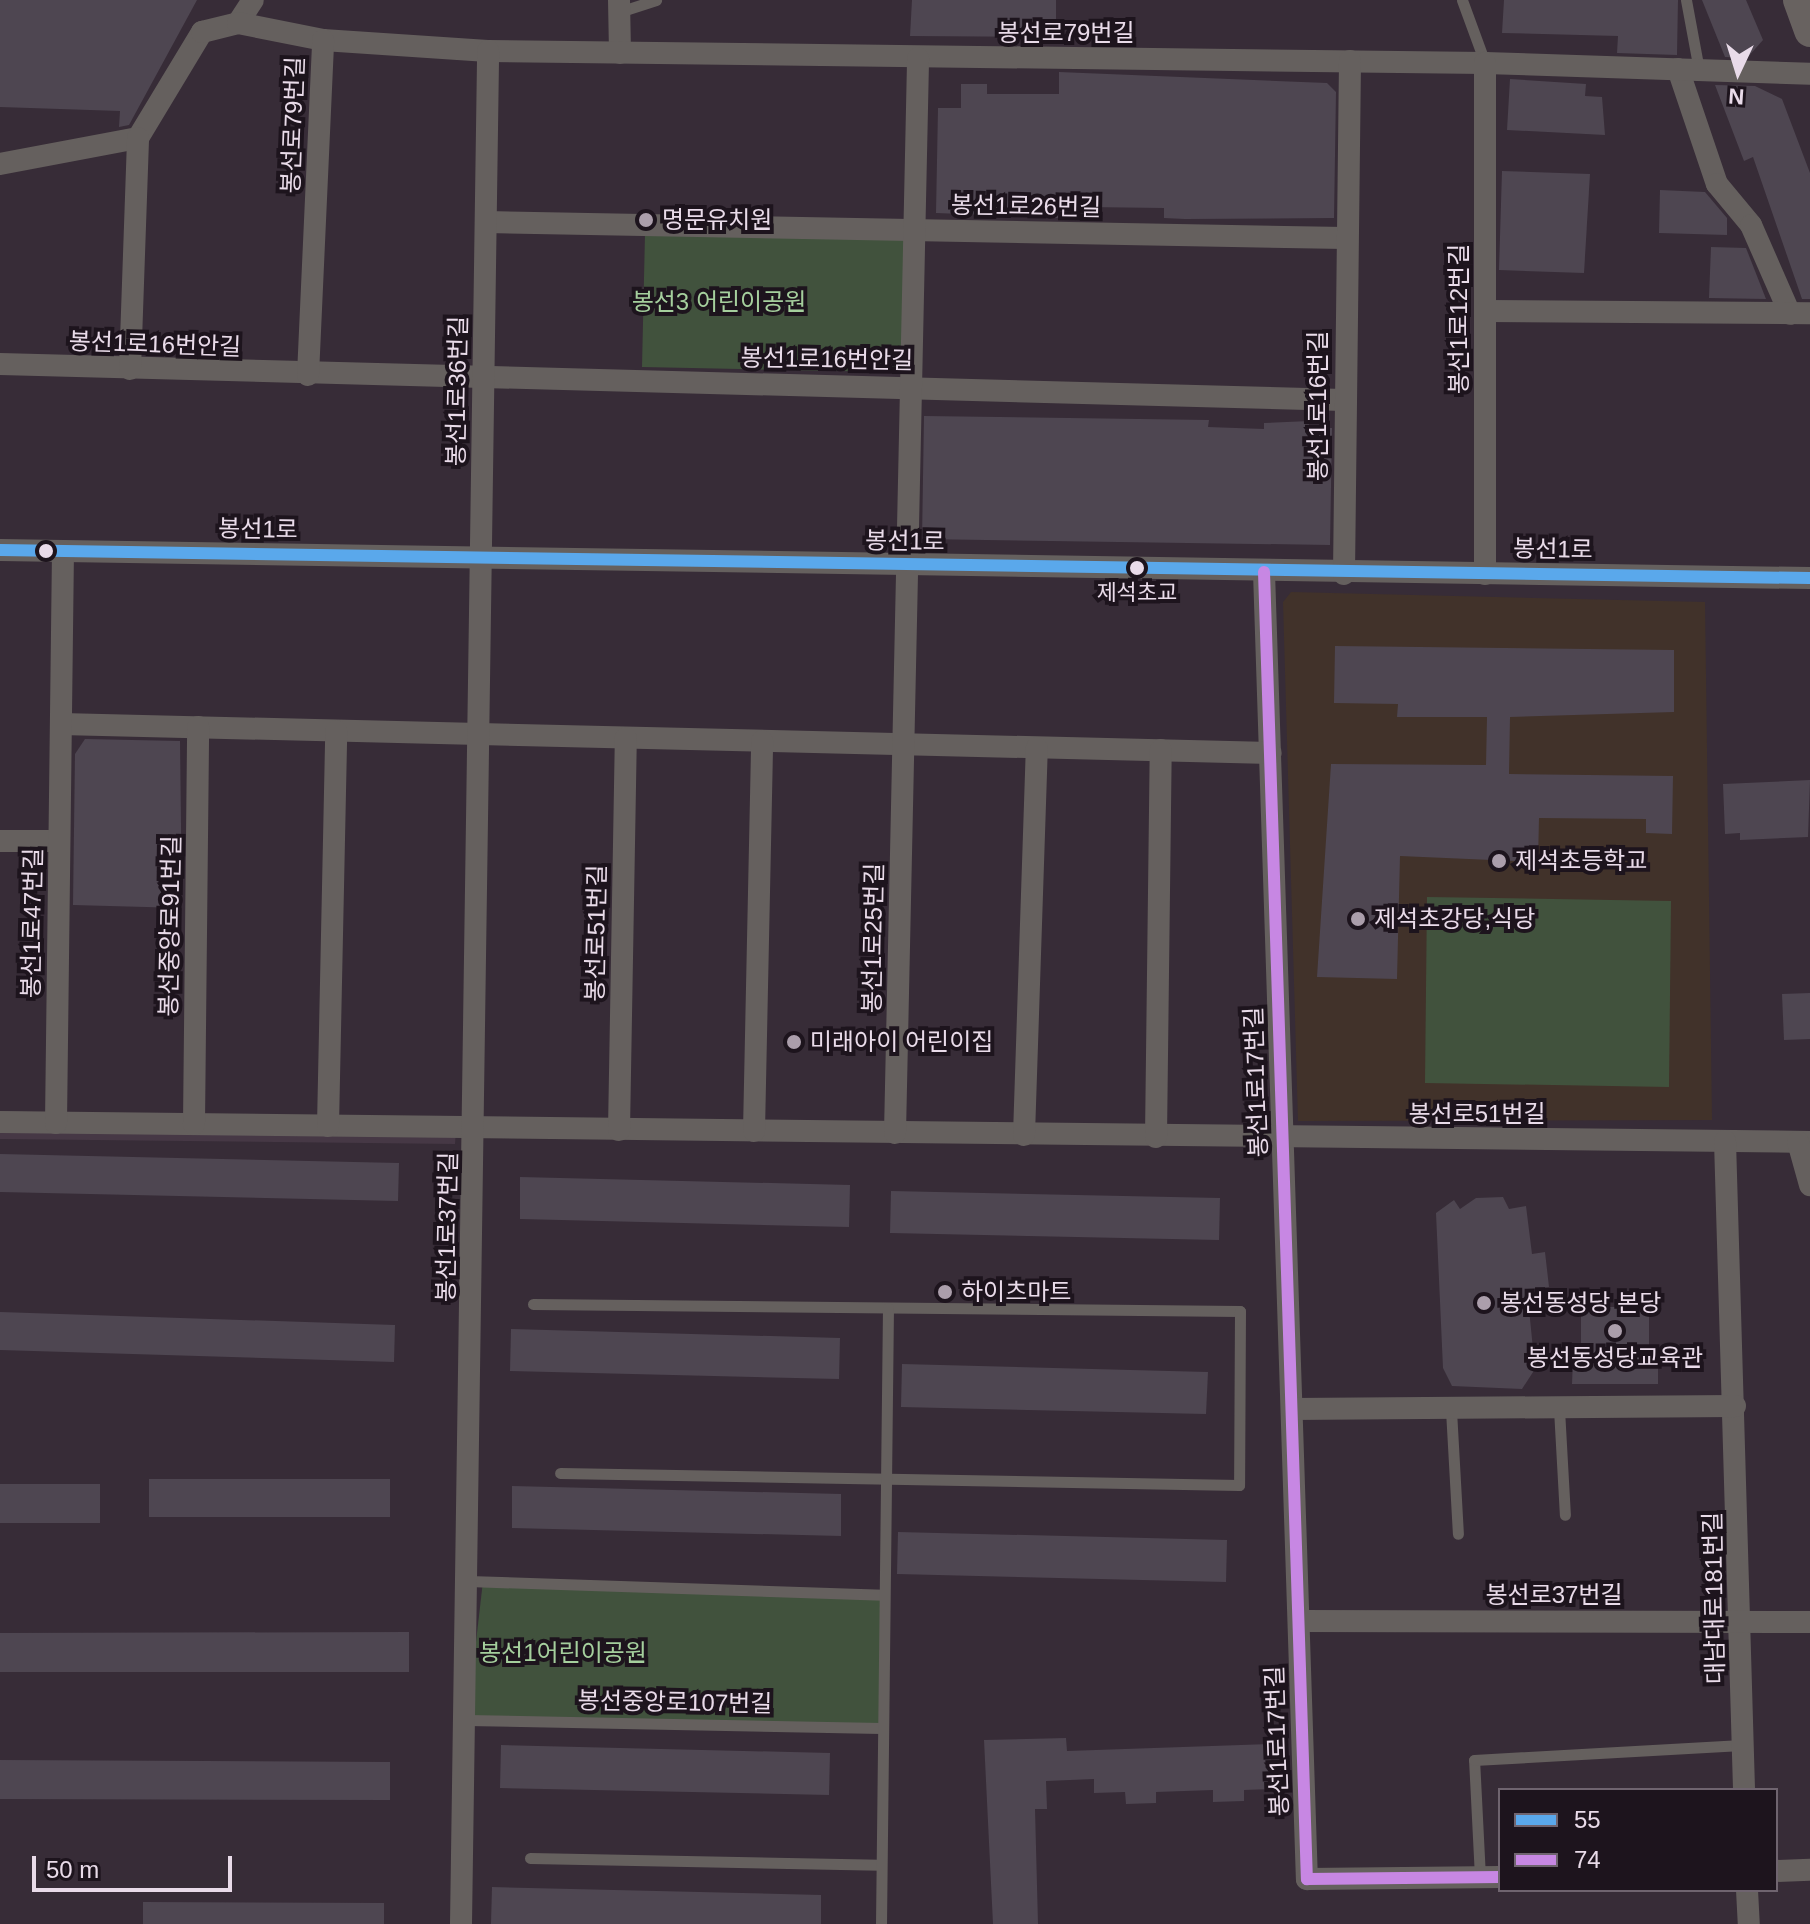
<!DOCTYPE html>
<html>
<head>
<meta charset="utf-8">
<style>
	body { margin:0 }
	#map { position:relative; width:1810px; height:1924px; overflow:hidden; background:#372c37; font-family:Helvetica,"Noto Sans KR",sans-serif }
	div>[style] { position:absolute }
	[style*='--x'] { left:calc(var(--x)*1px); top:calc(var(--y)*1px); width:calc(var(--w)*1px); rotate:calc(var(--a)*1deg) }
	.commercial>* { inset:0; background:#463845 }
	.education>* { inset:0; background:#41322a }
	.green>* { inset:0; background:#41523d }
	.building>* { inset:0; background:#4e4651 }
	.service>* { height:11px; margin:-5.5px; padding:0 5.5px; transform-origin:5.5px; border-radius:5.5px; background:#65605e }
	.minor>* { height:22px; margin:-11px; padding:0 11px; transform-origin:11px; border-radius:11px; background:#65605e }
	.secondary>* { height:32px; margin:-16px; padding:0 16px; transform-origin:16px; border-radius:16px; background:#686260 }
	.bus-1>* { height:12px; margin:-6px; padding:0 6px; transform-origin:6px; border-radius:6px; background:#5aa8eb }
	.bus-2>* { height:12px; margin:-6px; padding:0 6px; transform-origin:6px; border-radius:6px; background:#c787e3 }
	.dots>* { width:22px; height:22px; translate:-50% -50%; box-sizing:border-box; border:4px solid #1d141d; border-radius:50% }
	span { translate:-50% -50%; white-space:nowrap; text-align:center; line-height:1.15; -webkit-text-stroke:8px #1d141d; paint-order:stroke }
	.bus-label { font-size:22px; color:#e9dbe9 }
	.street-label { font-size:24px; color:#e9dbe9 }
	.poi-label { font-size:24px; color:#e9dbe9 }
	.left { translate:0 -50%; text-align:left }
	.park-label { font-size:24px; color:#a5cf9d }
	.legend { position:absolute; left:1498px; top:1788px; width:280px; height:104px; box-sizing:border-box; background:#1d141d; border:2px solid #6f646f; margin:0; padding:10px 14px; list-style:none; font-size:24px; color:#e9dbe9 }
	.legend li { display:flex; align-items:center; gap:16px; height:40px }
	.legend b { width:40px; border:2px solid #6f646f }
	.north { position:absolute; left:1698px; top:32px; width:80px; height:80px; -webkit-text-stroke:6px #1d141d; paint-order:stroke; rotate:184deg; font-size:22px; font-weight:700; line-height:32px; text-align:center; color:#e9dbe9 }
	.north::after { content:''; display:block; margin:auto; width:28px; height:36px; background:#e9dbe9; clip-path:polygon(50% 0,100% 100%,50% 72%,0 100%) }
	.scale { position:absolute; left:32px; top:1856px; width:200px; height:36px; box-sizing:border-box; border:4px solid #e9dbe9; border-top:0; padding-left:10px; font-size:24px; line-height:28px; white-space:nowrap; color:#e9dbe9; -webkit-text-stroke:6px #1d141d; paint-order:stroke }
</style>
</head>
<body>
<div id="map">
	<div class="commercial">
		<div style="clip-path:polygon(0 1111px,356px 1121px,457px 1117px,455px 1144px,0 1139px)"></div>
	</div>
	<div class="education">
		<div style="clip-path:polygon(1291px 592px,1705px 602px,1712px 1120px,1298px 1121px,1283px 602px)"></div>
	</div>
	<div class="green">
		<div style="clip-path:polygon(645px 234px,905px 240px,902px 362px,890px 372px,642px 367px)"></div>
		<div style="clip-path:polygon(1427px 897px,1671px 901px,1669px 1087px,1425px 1083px)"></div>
		<div style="clip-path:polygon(483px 1581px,883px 1595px,881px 1728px,467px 1720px)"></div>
	</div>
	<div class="building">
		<div style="clip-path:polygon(0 0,197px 0,129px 125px,119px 127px,120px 111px,0 107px)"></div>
		<div style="clip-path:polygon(912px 0,1056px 0,1056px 37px,910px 36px)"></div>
		<div style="clip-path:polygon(1504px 0,1678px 0,1677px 55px,1617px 53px,1618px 36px,1502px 33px)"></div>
		<div style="clip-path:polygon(1702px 0,1746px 0,1763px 40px,1747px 58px,1725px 57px)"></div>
		<div style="clip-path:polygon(1059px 72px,1327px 83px,1336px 92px,1334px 218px,1185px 219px,1164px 218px,1164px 208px,1086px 207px,1085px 219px,936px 213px,938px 108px,961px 108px,961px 84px,987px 84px,987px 94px,1059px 94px)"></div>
		<div style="clip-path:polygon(1510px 79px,1586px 84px,1585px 96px,1602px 97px,1605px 135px,1507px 130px)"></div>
		<div style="clip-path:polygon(1715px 85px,1755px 86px,1782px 99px,1810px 173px,1810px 299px,1802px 299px,1753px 157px,1744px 161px)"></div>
		<div style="clip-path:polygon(1502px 171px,1590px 174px,1584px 273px,1499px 270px)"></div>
		<div style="clip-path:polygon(1660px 190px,1705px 192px,1727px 218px,1727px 235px,1659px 233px)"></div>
		<div style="clip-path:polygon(1711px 247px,1746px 248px,1766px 299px,1709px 298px)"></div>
		<div style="clip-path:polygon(924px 416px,1209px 420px,1208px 427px,1264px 429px,1264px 423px,1309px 421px,1309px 428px,1332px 428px,1330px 545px,922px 539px)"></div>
		<div style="clip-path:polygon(1335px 646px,1674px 650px,1674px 712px,1510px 717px,1509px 774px,1673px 776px,1672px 834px,1646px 833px,1646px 819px,1539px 818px,1538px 862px,1400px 856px,1397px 979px,1317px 977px,1331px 764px,1486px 765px,1487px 717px,1397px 717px,1398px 704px,1334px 703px)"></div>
		<div style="clip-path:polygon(85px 739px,180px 741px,182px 908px,73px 905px,75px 754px)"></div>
		<div style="clip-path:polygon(1810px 780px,1808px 837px,1740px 840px,1740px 833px,1725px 834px,1723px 784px)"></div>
		<div style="clip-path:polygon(1810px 993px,1810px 1039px,1784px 1040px,1782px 994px)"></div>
		<div style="clip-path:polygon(0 1154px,399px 1163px,398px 1201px,0 1192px)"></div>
		<div style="clip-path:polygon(520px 1177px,850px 1185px,849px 1227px,520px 1219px)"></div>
		<div style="clip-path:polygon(891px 1191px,1220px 1198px,1219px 1240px,890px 1233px)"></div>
		<div style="clip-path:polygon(1503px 1197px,1509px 1209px,1526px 1206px,1532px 1254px,1545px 1252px,1549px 1287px,1527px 1289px,1535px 1369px,1522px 1389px,1452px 1386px,1443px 1368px,1436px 1213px,1454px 1200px,1460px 1209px,1476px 1198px)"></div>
		<div style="clip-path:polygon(1581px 1307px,1649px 1307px,1649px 1355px,1658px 1354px,1658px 1384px,1572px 1384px,1573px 1359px,1581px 1359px)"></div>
		<div style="clip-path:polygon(0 1312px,395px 1325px,394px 1362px,0 1350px)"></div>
		<div style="clip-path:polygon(511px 1329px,840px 1338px,839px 1379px,510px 1371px)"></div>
		<div style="clip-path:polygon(902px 1364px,1208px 1372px,1206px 1414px,901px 1407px)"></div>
		<div style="clip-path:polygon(149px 1479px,390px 1479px,390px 1517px,149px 1517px)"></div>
		<div style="clip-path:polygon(0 1484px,100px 1484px,100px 1523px,0 1523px)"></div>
		<div style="clip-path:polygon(512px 1486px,841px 1494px,841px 1536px,512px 1528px)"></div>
		<div style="clip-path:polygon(898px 1532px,1227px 1540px,1226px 1582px,897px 1574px)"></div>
		<div style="clip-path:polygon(409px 1632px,409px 1672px,0 1672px,0 1633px)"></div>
		<div style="clip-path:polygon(1066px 1738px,1067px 1751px,1270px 1744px,1272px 1789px,1244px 1790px,1244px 1801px,1213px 1802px,1213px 1790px,1156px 1792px,1156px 1803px,1126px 1804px,1125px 1792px,1094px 1793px,1094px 1779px,1046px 1781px,1047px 1809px,1035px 1809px,1038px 1924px,993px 1924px,984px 1740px)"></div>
		<div style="clip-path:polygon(501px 1745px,830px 1753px,829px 1795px,500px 1788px)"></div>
		<div style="clip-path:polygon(0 1760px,390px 1762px,390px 1800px,0 1799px)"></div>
		<div style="clip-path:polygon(492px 1887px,821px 1895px,821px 1924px,491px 1924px)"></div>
		<div style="clip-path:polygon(143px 1902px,384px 1903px,384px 1924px,143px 1924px)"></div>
	</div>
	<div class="service">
		<div style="--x:1462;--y:0;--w:67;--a:69.9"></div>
		<div style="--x:1686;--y:0;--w:71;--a:79.5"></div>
		<div style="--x:619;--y:12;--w:39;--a:-18"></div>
		<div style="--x:533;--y:1304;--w:707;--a:0.57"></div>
		<div style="--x:1240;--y:1311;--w:174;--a:90.3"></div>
		<div style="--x:1239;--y:1485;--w:679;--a:-178.99"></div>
		<div style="--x:1559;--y:1409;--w:106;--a:86.8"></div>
		<div style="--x:1451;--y:1410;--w:124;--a:86.8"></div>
		<div style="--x:468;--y:1581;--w:415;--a:1.9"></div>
		<div style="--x:467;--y:1720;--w:414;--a:1.1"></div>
		<div style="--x:530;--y:1858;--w:350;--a:1.1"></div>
		<div style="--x:1480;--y:1877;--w:117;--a:-92.9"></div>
		<div style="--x:1474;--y:1760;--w:268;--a:-3.2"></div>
		<div style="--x:881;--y:1924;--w:616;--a:-89.35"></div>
	</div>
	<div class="minor">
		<div style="--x:619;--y:0;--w:53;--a:88.9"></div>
		<div style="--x:238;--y:23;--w:27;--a:-57"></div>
		<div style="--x:1678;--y:69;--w:121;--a:71.3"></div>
		<div style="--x:1717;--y:184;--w:53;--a:50.3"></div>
		<div style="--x:1751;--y:225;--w:97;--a:66.3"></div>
		<div style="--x:0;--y:164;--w:140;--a:-10.7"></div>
		<div style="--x:138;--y:138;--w:124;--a:-58.9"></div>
		<div style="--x:202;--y:32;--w:37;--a:-14"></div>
		<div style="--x:238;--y:23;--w:87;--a:11.3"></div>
		<div style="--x:323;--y:40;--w:165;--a:3.8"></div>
		<div style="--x:488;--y:51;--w:997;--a:0.69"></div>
		<div style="--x:1485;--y:63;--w:325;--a:1.9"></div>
		<div style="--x:486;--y:222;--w:859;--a:1.07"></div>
		<div style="--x:1485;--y:311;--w:325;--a:0.4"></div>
		<div style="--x:0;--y:364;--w:1344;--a:1.53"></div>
		<div style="--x:130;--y:369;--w:231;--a:-88"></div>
		<div style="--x:308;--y:375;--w:335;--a:-87.4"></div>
		<div style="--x:0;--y:550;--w:1810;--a:0.89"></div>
		<div style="--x:1264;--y:572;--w:1308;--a:88.12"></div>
		<div style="--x:1307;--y:1879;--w:193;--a:-0.6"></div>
		<div style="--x:1344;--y:574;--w:513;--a:-89.33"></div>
		<div style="--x:1485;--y:574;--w:511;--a:-90"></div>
		<div style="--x:61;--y:724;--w:1210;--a:1.37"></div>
		<div style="--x:0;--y:841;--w:59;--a:0"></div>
		<div style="--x:0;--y:1122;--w:1810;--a:0.63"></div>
		<div style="--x:56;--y:1123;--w:572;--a:-89.3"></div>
		<div style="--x:194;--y:1124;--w:397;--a:-89.4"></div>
		<div style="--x:328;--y:1126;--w:395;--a:-88.8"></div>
		<div style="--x:619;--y:1130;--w:392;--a:-89"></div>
		<div style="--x:754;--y:1131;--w:390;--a:-88.8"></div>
		<div style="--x:895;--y:1133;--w:1075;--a:-88.77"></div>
		<div style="--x:1024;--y:1135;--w:387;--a:-88.1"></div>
		<div style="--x:1156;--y:1137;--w:387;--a:-89.3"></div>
		<div style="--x:1725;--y:1141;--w:649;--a:88.32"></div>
		<div style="--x:1798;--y:1142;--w:45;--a:74.4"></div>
		<div style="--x:1292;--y:1409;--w:443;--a:-0.4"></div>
		<div style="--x:1299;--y:1621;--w:511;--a:0.11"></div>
		<div style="--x:1776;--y:1871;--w:34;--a:-2"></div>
		<div style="--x:1747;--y:1890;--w:34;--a:87"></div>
		<div style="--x:461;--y:1924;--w:1873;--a:-89.17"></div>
	</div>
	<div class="secondary">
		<div style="--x:1799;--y:0;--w:33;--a:70"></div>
	</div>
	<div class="bus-1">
		<div style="--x:0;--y:550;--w:1810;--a:0.89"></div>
	</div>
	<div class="bus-2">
		<div style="--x:1264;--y:572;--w:1308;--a:88.12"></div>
		<div style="--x:1307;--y:1879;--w:193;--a:-0.6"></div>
	</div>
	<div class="dots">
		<div style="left:646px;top:220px;background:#ab9eab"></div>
		<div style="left:46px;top:551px;background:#e9dbe9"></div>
		<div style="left:1137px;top:568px;background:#e9dbe9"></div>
		<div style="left:1499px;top:861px;background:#ab9eab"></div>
		<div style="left:1358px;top:919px;background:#ab9eab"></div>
		<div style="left:794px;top:1042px;background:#ab9eab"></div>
		<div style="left:945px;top:1292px;background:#ab9eab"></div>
		<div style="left:1484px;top:1303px;background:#ab9eab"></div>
		<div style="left:1615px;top:1331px;background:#ab9eab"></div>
	</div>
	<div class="bus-label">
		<span style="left:1137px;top:593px">제석초교</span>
	</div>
	<div class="street-label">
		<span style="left:1066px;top:33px">봉선로79번길</span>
		<span style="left:293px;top:125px;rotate:-88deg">봉선로79번길</span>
		<span style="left:1026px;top:206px;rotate:1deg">봉선1로26번길</span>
		<span style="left:1459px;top:319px;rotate:-90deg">봉선1로12번길</span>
		<span style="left:155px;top:344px;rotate:2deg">봉선1로16번안길</span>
		<span style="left:827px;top:359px;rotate:1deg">봉선1로16번안길</span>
		<span style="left:457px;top:391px;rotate:-89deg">봉선1로36번길</span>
		<span style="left:1318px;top:406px;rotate:-90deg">봉선1로16번길</span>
		<span style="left:258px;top:529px;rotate:1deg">봉선1로</span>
		<span style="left:905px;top:541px;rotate:1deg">봉선1로</span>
		<span style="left:1553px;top:549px;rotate:1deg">봉선1로</span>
		<span style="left:32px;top:923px;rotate:-89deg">봉선1로47번길</span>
		<span style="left:170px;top:926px;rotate:-89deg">봉선중앙로91번길</span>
		<span style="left:596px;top:933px;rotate:-89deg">봉선로51번길</span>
		<span style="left:873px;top:938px;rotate:-89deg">봉선1로25번길</span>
		<span style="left:1256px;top:1082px;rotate:-92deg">봉선1로17번길</span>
		<span style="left:1477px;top:1114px">봉선로51번길</span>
		<span style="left:447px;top:1227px;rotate:-89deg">봉선1로37번길</span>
		<span style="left:1554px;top:1595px">봉선로37번길</span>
		<span style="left:1714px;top:1598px;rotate:-91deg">대남대로181번길</span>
		<span style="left:675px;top:1702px;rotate:1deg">봉선중앙로107번길</span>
		<span style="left:1277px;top:1741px;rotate:-92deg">봉선1로17번길</span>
	</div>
	<div class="poi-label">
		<span class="left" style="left:662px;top:220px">명문유치원</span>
		<span class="left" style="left:1515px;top:861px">제석초등학교</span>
		<span class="left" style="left:1374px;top:919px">제석초강당,식당</span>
		<span class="left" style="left:810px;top:1042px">미래아이 어린이집</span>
		<span class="left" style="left:961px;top:1292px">하이츠마트</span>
		<span class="left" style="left:1500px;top:1303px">봉선동성당 본당</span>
		<span style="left:1615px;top:1358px">봉선동성당교육관</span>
	</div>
	<div class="park-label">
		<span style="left:719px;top:302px">봉선3 어린이공원</span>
		<span style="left:563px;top:1653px">봉선1어린이공원</span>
	</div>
	<ul class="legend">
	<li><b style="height:10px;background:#5aa8eb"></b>55</li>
	<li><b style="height:10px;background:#c787e3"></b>74</li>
	</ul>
	<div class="north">N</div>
	<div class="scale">50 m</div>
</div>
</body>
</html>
